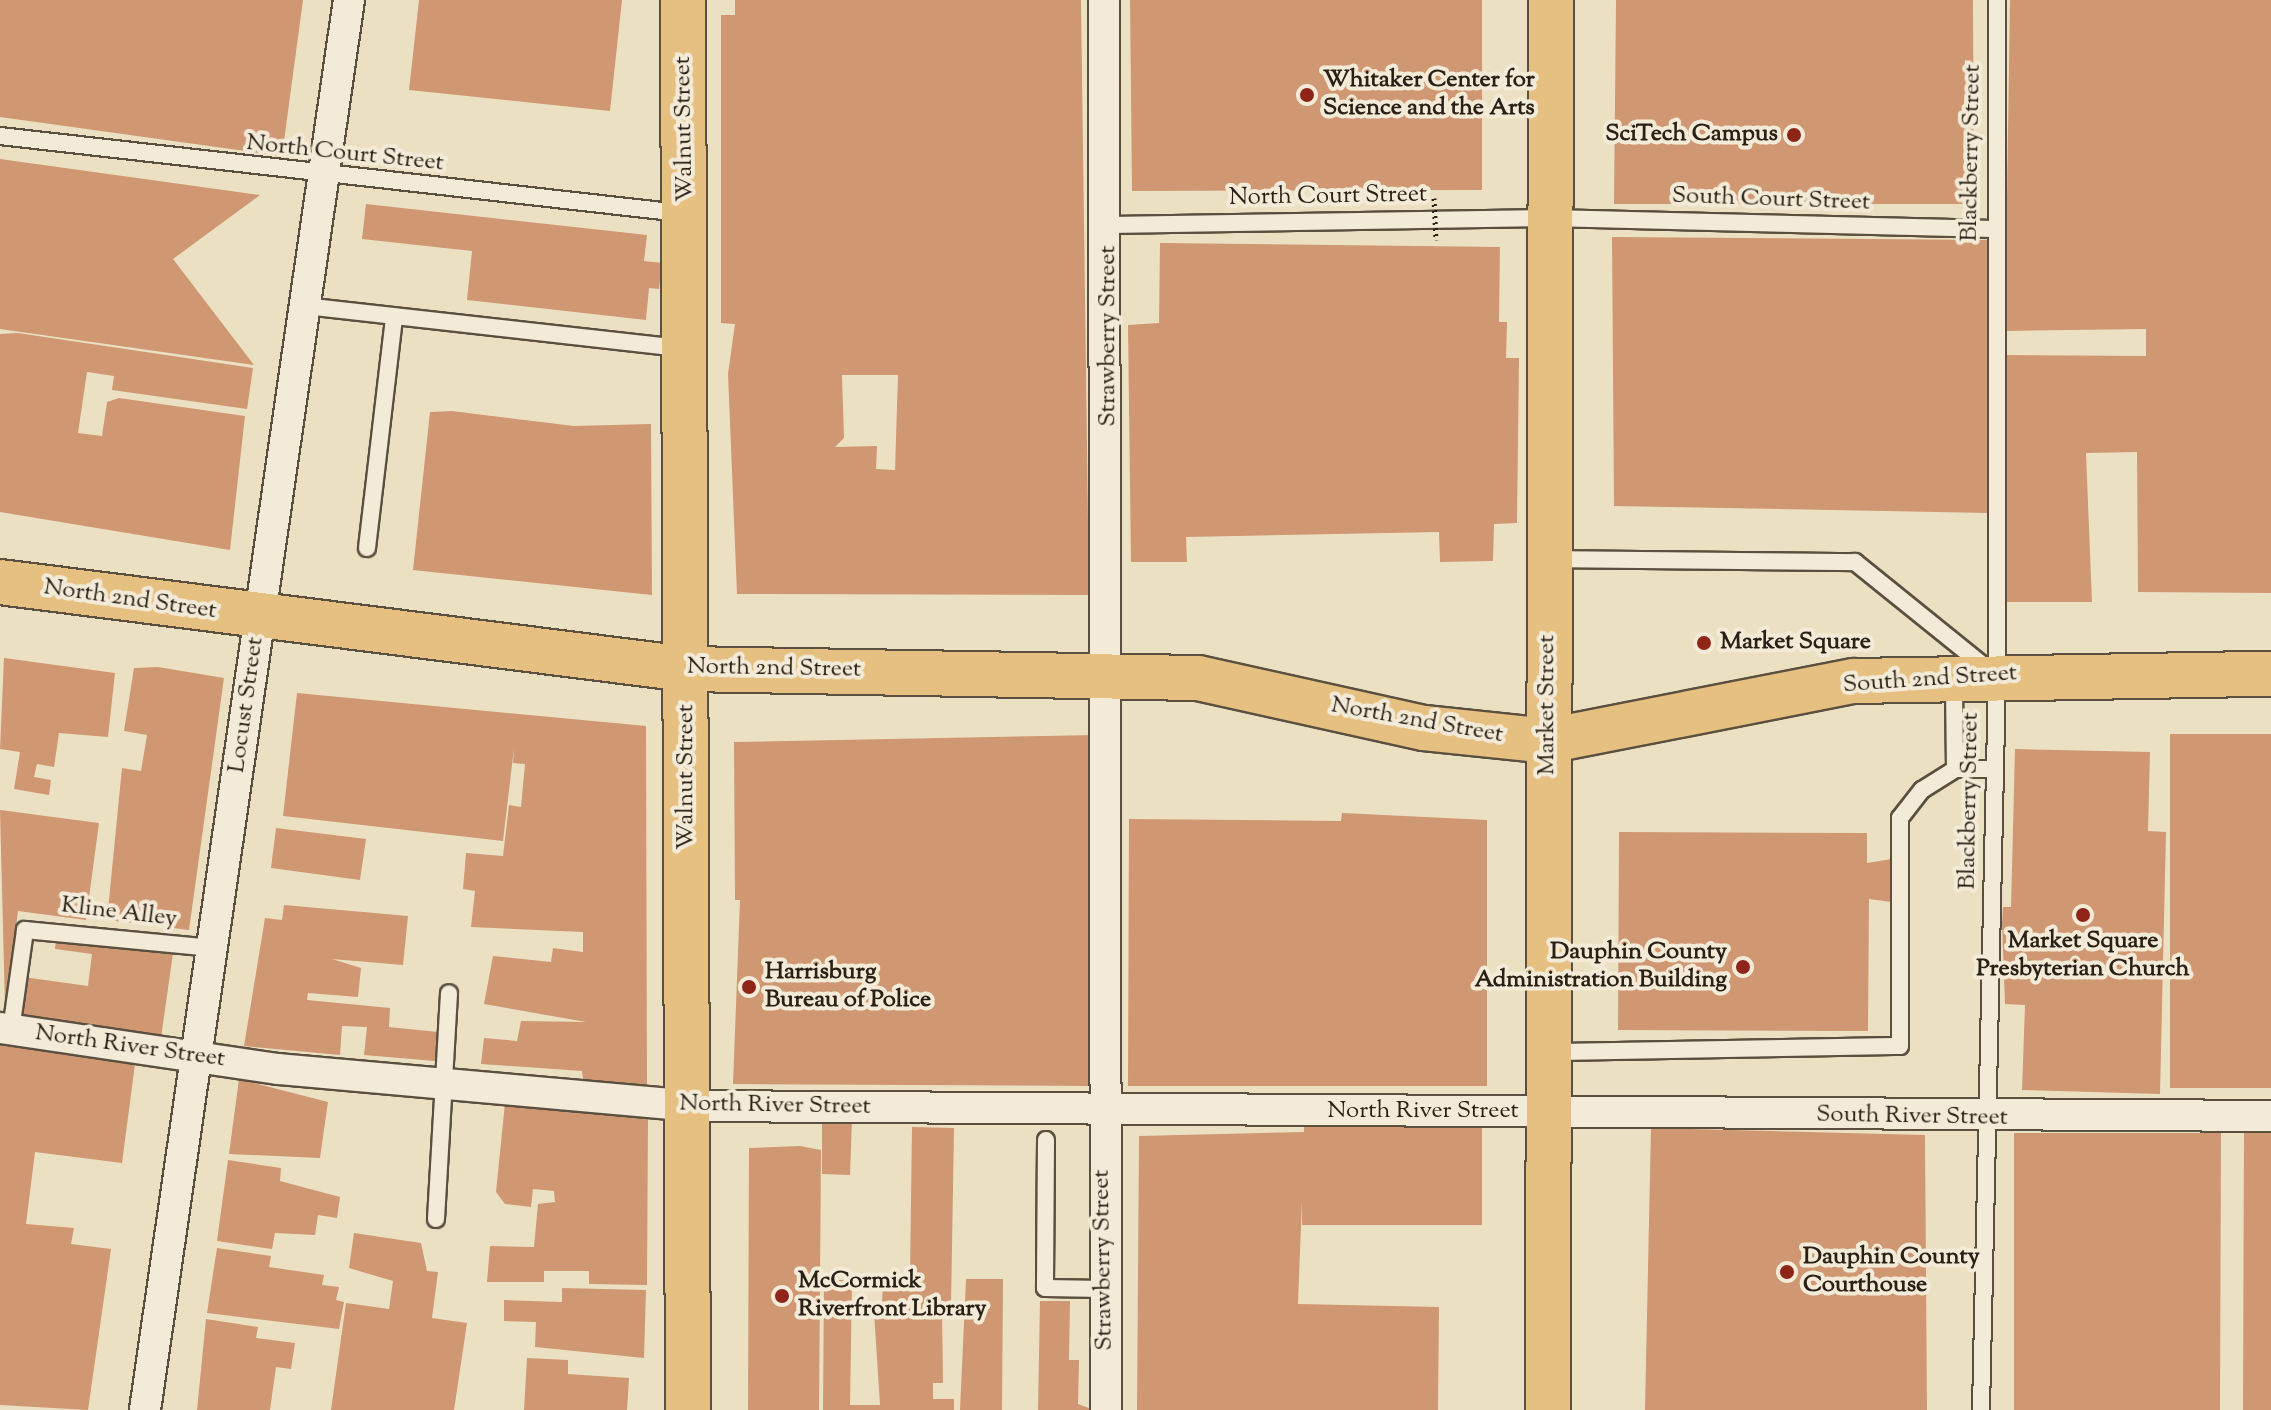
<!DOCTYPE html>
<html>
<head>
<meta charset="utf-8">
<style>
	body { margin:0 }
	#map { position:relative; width:2271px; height:1410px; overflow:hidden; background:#ece0c2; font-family:"Sorts Mill Goudy",serif }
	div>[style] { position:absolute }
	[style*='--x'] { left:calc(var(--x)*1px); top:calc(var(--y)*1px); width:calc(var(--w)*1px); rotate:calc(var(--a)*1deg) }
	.building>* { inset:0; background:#cf9772 }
	.roads { filter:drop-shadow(2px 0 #5b5040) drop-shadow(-2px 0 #5b5040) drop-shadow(0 2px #5b5040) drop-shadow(0 -2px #5b5040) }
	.lane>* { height:16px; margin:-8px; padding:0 8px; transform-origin:8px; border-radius:8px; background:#f3ebd7 }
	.street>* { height:30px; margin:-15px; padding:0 15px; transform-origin:15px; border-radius:15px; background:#f3ebd7 }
	.primary>* { height:44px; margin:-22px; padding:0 22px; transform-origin:22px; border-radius:22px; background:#e6c081 }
	.path-bridge>* { height:5px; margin-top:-2.5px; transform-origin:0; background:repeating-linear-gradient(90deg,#2b2015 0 2px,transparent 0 6px) }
	.dots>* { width:22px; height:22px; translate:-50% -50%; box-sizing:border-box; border:4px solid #f3ebd7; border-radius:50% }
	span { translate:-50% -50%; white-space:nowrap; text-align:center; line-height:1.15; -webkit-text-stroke:8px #f3ebd7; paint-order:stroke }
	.poi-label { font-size:24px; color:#2b2015; font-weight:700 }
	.left { translate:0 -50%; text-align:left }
	.right { translate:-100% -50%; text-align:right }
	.street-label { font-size:24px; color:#2b2015 }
</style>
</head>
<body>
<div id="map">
	<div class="building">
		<div style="clip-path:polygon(0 0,303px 0,282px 156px,0 117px)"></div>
		<div style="clip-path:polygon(419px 0,622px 0,610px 111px,409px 90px)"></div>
		<div style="clip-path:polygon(evenodd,735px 0,1081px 0,1089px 595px,737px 594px,728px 374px,735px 324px,721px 323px,721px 15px,735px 15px,735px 0,842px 375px,898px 375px,895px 470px,876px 469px,877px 446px,835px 447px,844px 438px,842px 375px)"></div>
		<div style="clip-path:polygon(1130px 0,1482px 0,1482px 190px,1132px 191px)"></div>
		<div style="clip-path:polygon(1616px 0,1973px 0,1974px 204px,1614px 204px)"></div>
		<div style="clip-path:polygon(2010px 0,2271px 0,2271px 593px,2138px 592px,2137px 452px,2086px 453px,2092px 602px,2001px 602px,2004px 355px,2146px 356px,2146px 329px,2005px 331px)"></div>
		<div style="clip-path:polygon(0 159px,260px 195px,173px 259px,254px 365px,0 329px)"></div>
		<div style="clip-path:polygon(366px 204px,647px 235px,644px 261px,662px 263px,659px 289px,649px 288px,646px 320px,467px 300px,472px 251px,362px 239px)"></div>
		<div style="clip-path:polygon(1612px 237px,1988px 240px,1990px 513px,1614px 506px)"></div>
		<div style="clip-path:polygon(1160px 243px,1500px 247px,1499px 322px,1507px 322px,1506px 358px,1519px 358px,1517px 523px,1494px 524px,1493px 561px,1440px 562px,1439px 532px,1186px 537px,1187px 562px,1131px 562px,1128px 325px,1159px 323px)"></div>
		<div style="clip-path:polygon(18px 333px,253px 368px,247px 409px,112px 390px,114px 376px,87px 372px,78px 433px,102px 436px,107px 402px,119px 398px,245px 416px,230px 550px,0 512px,0 334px)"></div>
		<div style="clip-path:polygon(452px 411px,574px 426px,651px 424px,652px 595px,413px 570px,430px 412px)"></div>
		<div style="clip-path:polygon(4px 658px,115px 673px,108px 737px,59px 733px,54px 767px,37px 764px,34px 777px,51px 780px,49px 795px,14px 789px,20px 752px,0 749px)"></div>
		<div style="clip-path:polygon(158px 667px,224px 678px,189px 930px,107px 920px,122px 768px,141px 771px,147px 735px,124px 731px,134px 668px)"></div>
		<div style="clip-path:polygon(297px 693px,646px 726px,647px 1086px,583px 1080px,582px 1071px,481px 1064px,484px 1038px,517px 1041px,521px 1021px,586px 1022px,484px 1004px,493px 956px,551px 962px,553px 948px,583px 952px,583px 932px,471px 927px,475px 891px,463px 889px,466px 853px,503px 856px,509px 805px,521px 807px,525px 764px,513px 763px,514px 748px,503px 841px,283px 816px)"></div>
		<div style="clip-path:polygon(2170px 734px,2271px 734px,2271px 1088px,2170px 1088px)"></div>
		<div style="clip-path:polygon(1097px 735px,1092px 1086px,733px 1084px,740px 900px,735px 900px,734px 742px)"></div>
		<div style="clip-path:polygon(2015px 749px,2150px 752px,2148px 831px,2166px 832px,2160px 1094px,2022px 1090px,2025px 1005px,2005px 1004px,2002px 923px,2003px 907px,2011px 907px)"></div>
		<div style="clip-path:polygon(0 810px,99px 823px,86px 920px,18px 911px,5px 1007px)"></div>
		<div style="clip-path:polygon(1342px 813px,1487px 820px,1487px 1086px,1128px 1086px,1129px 819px,1341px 821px)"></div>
		<div style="clip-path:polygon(276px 828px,366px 839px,360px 880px,271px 868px)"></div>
		<div style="clip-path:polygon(1619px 832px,1867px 833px,1867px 863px,1898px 858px,1899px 903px,1869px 899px,1868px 1031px,1618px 1030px)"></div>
		<div style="clip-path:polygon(284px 905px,408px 916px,403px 965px,332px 959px,361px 968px,358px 997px,308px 993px,307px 1000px,390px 1008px,389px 1027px,438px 1032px,435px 1061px,364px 1055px,367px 1027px,342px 1026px,340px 1055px,244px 1046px,265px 918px,282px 920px)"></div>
		<div style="clip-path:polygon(57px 930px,174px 946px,161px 1038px,18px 1018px,23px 977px,88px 986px,92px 954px,55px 949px)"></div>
		<div style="clip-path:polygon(0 1045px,135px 1064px,122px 1163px,35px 1152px,26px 1224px,74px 1228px,71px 1244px,111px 1249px,88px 1410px,0 1405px)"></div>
		<div style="clip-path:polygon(239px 1079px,328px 1102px,320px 1158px,229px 1154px)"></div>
		<div style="clip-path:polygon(505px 1103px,648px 1118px,647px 1285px,589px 1284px,589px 1271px,544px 1271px,544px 1282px,487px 1282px,490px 1246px,534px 1247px,538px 1204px,555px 1202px,554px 1191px,533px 1189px,531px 1207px,505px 1204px,496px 1192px)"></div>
		<div style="clip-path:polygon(822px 1118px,852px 1119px,850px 1175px,822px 1174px)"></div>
		<div style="clip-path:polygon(1304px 1121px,1482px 1123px,1482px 1225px,1302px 1225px,1302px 1200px,1298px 1304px,1439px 1307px,1438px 1410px,1137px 1410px,1139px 1136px,1304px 1132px)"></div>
		<div style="clip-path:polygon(2244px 1125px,2271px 1125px,2271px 1410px,2243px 1410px)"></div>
		<div style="clip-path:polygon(912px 1127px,954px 1128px,951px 1307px,942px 1307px,943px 1383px,933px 1383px,933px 1399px,954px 1399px,954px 1410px,823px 1410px,824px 1280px,852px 1280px,850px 1405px,880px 1405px,874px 1312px,882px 1311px,883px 1275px,910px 1275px)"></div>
		<div style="clip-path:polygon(1651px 1128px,1925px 1135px,1927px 1410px,1645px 1410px)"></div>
		<div style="clip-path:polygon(2014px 1133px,2221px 1133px,2220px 1410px,2014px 1410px)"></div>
		<div style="clip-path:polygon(800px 1146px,821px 1150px,819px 1410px,748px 1410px,749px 1148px)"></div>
		<div style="clip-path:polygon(228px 1160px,281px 1168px,280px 1181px,340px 1197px,337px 1218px,318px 1215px,315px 1235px,275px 1233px,272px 1249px,217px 1241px)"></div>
		<div style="clip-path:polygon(354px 1233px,421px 1243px,427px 1271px,438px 1272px,432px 1318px,467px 1323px,454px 1410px,331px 1410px,346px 1303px,389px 1309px,393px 1281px,349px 1268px)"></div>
		<div style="clip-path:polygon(217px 1248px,271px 1256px,269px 1267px,324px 1275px,322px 1285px,339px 1287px,336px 1300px,344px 1302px,339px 1329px,207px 1313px)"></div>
		<div style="clip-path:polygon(966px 1279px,1003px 1279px,1002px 1410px,960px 1410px)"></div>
		<div style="clip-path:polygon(562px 1288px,646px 1290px,644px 1358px,535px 1347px,536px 1322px,504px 1321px,504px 1300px,562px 1302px)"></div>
		<div style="clip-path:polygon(1040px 1301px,1070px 1301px,1069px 1360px,1079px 1360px,1078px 1404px,1094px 1410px,1038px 1410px)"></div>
		<div style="clip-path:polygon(206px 1319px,258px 1327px,256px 1338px,295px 1343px,291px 1369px,276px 1367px,270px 1410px,197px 1410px)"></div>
		<div style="clip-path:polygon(527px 1358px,568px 1360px,568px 1374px,629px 1378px,627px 1410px,524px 1410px)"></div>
	</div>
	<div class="roads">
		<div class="lane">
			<div style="--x:0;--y:136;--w:684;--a:6.46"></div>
			<div style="--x:1109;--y:225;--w:438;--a:-0.9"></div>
			<div style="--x:1547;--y:218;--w:447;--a:1.4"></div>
			<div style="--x:305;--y:306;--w:378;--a:6.4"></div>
			<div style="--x:367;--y:548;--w:233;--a:-83.3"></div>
			<div style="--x:1550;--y:559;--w:305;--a:0.6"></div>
			<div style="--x:1855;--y:562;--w:167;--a:38.9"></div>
			<div style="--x:1955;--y:769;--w:40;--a:0"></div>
			<div style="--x:11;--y:1030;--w:101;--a:-82"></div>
			<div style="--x:25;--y:930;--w:188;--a:5.5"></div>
			<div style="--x:1553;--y:1052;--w:347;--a:-1"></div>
			<div style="--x:1900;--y:1046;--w:228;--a:-90"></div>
			<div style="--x:1900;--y:818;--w:36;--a:-52"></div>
			<div style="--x:1922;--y:790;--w:39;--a:-32"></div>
			<div style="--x:1955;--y:769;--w:88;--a:-90.7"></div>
			<div style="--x:1046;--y:1140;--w:148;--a:90.4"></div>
			<div style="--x:1045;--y:1288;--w:60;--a:1"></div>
			<div style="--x:436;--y:1219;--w:226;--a:-86.7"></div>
			<div style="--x:1981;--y:1410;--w:736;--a:-88.75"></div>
			<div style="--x:1997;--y:674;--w:674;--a:-90"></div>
		</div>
		<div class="street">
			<div style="--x:1104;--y:0;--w:1410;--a:89.92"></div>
			<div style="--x:0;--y:1028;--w:281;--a:8.4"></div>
			<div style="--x:278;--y:1069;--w:413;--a:5.1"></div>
			<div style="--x:689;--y:1106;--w:1582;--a:0.36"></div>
			<div style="--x:145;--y:1410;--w:1425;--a:-81.77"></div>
		</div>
		<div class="primary">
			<div style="--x:683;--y:0;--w:1410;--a:89.8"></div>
			<div style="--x:0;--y:582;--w:691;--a:7.23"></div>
			<div style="--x:686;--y:669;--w:512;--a:1.01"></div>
			<div style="--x:1198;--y:678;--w:231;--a:12.5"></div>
			<div style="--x:1424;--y:728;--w:124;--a:6"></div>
			<div style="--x:1547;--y:741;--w:313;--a:-11.1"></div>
			<div style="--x:1854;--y:681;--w:417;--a:-1"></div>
			<div style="--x:1548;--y:1410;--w:1410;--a:-89.88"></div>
		</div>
	</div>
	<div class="path-bridge">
		<div style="--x:1434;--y:198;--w:42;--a:87.3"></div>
	</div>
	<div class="dots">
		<div style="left:1307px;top:95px;background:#8f2418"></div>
		<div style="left:1794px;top:135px;background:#8f2418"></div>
		<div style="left:1704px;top:643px;background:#8f2418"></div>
		<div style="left:2083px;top:915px;background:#8f2418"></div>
		<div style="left:1743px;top:967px;background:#8f2418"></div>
		<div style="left:749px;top:987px;background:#8f2418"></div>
		<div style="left:1787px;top:1272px;background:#8f2418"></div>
		<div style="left:782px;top:1296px;background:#8f2418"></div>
	</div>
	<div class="poi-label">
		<span class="left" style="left:1323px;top:95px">Whitaker Center for<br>Science and the Arts</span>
		<span class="right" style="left:1778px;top:135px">SciTech Campus</span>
		<span class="left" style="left:1720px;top:643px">Market Square</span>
		<span style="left:2083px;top:956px">Market Square<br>Presbyterian Church</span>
		<span class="right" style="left:1727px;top:967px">Dauphin County<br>Administration Building</span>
		<span class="left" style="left:765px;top:987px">Harrisburg<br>Bureau of Police</span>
		<span class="left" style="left:1803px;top:1272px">Dauphin County<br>Courthouse</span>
		<span class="left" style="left:798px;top:1296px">McCormick<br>Riverfront Library</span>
	</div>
	<div class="street-label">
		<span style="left:685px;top:129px;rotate:-91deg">Walnut Street</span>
		<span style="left:1972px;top:153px;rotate:-89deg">Blackberry Street</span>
		<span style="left:345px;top:154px;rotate:6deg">North Court Street</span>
		<span style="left:1328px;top:197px;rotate:-1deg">North Court Street</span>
		<span style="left:1771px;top:200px;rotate:2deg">South Court Street</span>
		<span style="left:1109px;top:336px;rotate:-90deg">Strawberry Street</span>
		<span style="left:130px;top:600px;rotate:8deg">North 2nd Street</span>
		<span style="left:774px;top:669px;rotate:1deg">North 2nd Street</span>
		<span style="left:1930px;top:680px;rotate:-4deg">South 2nd Street</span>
		<span style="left:247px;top:705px;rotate:-82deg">Locust Street</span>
		<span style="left:1548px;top:705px;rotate:-90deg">Market Street</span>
		<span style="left:1417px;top:721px;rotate:10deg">North 2nd Street</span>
		<span style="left:687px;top:777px;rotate:-90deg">Walnut Street</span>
		<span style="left:1970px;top:801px;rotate:-89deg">Blackberry Street</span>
		<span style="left:119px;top:913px;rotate:7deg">Kline Alley</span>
		<span style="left:130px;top:1047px;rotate:8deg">North River Street</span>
		<span style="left:775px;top:1106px;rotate:1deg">North River Street</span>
		<span style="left:1423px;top:1112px">North River Street</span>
		<span style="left:1912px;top:1117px;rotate:1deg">South River Street</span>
		<span style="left:1104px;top:1260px;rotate:-91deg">Strawberry Street</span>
	</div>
</div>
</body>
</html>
